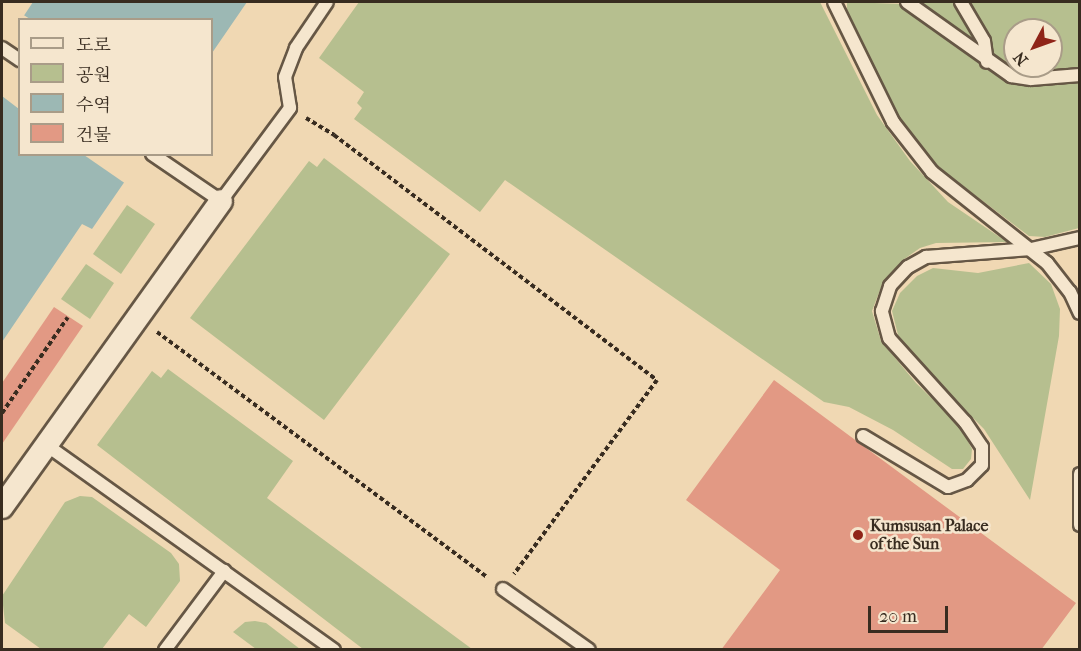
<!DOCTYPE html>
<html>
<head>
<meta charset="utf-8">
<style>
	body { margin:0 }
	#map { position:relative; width:1081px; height:651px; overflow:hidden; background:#f0d8b3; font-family:"IM FELL French Canon","Noto Serif KR",serif }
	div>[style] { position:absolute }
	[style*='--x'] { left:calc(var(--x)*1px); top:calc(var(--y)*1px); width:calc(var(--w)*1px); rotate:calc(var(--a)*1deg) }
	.green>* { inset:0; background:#b6bf8f }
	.water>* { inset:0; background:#9cb8b4 }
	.pier>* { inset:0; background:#f0d8b3 }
	.building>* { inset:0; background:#e29984 }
	.path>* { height:4px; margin-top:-2px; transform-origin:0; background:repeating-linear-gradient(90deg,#382c20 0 4.5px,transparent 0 7.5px) }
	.roads { filter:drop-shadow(2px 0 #665745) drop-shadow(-2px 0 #665745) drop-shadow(0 2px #665745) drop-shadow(0 -2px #665745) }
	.lane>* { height:12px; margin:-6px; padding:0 6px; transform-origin:6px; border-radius:6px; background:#f5e6ce }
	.street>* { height:22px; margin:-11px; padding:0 11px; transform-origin:11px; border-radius:11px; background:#f5e6ce }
	.dots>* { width:16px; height:16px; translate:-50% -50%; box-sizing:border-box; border:3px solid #f5e6ce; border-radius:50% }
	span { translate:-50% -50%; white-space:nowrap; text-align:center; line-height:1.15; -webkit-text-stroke:5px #f5e6ce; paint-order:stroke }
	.poi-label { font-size:16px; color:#382c20; font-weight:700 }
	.left { translate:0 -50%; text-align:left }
	.frame { position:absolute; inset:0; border:3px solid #382c20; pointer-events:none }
	.legend { position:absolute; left:18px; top:18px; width:195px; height:138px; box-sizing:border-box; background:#f5e6ce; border:2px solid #a99c88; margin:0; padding:8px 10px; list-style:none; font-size:18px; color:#382c20 }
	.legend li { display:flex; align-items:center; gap:12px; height:30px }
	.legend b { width:30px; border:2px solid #a99c88 }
	.north { position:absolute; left:1003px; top:18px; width:60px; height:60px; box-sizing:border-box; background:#f5e6ce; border:2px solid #a99c88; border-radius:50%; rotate:229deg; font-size:16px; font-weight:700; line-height:24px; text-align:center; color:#382c20 }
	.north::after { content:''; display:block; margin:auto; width:21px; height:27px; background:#8f2418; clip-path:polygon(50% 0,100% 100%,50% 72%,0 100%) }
	.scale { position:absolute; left:868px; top:606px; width:80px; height:27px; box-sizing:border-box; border:3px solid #382c20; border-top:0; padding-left:8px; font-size:18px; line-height:21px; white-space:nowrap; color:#382c20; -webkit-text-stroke:4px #f5e6ce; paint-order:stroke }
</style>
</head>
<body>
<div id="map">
	<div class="green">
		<div style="clip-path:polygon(359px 2px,820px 2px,877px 115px,910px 161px,948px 202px,1007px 242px,936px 243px,920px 248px,903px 260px,883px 282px,872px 311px,881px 341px,916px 383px,960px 426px,972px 449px,971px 459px,963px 469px,952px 469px,893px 430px,849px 407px,824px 402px,505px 180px,480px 212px,354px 119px,362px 108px,357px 103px,364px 92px,319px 58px)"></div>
		<div style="clip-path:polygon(847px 2px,902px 4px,1006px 82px,1031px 86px,1079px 81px,1079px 228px,1045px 237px,1029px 236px,938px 167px,898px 119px,847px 13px)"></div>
		<div style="clip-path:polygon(918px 2px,956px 2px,978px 40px,977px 45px)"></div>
		<div style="clip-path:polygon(evenodd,966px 2px,1079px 2px,1079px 69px,1030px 74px,997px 63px,966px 2px,1015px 30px,1051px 30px,1051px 66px,1015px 66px,1015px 30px)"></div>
		<div style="clip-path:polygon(324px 158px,450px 254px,324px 420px,190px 318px,309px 161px,317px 167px)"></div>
		<div style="clip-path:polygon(127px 205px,155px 224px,121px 274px,93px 254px)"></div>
		<div style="clip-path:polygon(1029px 263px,1051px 284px,1060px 309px,1059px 336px,1030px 500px,984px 429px,929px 374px,898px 335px,892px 311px,900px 293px,917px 276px,933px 268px,978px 273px)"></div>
		<div style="clip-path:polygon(86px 264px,114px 283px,90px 319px,61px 299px)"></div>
		<div style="clip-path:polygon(168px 369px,293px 461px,267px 498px,472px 649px,363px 649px,97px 445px,152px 371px,161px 378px)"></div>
		<div style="clip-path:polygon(80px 496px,92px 497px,171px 553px,179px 564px,180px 581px,146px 627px,129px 614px,102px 649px,41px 649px,5px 623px,2px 596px,65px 502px)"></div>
		<div style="clip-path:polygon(255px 621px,266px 623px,300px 649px,256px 649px,233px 632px,245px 622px)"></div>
	</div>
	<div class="water">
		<div style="clip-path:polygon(33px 2px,247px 2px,212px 53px,212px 20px,21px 20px)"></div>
		<div style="clip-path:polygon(19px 22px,20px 154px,143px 155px,92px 229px,82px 224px,2px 342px,2px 48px)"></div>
	</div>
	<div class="pier">
		<div style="clip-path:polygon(22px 14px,30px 19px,20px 20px,19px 109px,2px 96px,2px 43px)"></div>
		<div style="clip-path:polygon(146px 154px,126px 184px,84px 155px,84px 154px)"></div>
	</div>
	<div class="building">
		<div style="clip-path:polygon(54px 307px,83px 326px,2px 444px,2px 383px)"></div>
		<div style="clip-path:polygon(774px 380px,1076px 603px,1041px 650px,721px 650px,780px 570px,686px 500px)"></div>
	</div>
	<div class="path">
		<div style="--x:306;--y:118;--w:33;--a:31"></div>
		<div style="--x:334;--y:135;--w:405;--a:37.2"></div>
		<div style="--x:657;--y:380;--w:241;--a:126.4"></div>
		<div style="--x:157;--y:332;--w:412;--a:36.6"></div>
		<div style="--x:2;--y:413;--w:116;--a:-55.5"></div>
	</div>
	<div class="roads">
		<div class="lane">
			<div style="--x:834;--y:2;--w:134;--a:63.8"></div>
			<div style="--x:893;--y:122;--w:63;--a:52"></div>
			<div style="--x:932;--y:172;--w:147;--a:38.4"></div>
			<div style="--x:1047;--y:263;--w:37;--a:52"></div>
			<div style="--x:1070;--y:292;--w:23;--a:65"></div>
			<div style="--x:907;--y:2;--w:128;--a:35.4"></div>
			<div style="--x:1011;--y:76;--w:20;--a:9"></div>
			<div style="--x:1031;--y:79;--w:49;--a:-4.7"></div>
			<div style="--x:961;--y:2;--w:45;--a:59.5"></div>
			<div style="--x:984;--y:41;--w:21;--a:82"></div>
			<div style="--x:2;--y:48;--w:22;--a:34"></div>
			<div style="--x:152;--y:154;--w:83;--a:34.3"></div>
			<div style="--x:221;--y:201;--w:116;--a:-53.4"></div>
			<div style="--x:290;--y:108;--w:31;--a:-99"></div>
			<div style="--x:285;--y:77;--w:31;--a:-69"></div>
			<div style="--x:296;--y:48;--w:55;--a:-56"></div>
			<div style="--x:863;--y:436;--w:99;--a:31"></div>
			<div style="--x:948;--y:487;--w:20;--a:-20"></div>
			<div style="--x:967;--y:480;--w:21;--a:-45"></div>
			<div style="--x:982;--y:465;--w:18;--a:-90"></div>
			<div style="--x:982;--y:447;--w:30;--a:-124"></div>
			<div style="--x:965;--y:422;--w:113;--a:-132.1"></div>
			<div style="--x:889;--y:338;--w:28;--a:-105"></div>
			<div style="--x:882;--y:311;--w:26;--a:-72"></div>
			<div style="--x:890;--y:286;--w:26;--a:-47"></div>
			<div style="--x:908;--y:267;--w:21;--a:-29"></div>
			<div style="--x:926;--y:257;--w:105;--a:-4.4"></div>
			<div style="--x:1031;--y:249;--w:50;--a:-12.7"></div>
			<div style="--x:45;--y:444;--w:355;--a:35.5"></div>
			<div style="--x:1080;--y:474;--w:51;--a:90"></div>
			<div style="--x:503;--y:589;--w:105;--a:35.3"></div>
			<div style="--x:165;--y:650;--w:99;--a:-53.2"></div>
		</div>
		<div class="street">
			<div style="--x:2;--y:507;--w:376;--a:-54.4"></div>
		</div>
	</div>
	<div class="dots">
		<div style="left:858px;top:535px;background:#8f2418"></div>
	</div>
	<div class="poi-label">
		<span class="left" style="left:870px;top:535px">Kumsusan Palace<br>of the Sun</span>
	</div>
	<div class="frame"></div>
	<ul class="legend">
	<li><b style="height:8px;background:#f5e6ce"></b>도로</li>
	<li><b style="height:16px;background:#b6bf8f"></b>공원</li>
	<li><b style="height:16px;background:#9cb8b4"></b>수역</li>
	<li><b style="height:16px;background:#e29984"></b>건물</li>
	</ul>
	<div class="north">N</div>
	<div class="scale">20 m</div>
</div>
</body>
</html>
